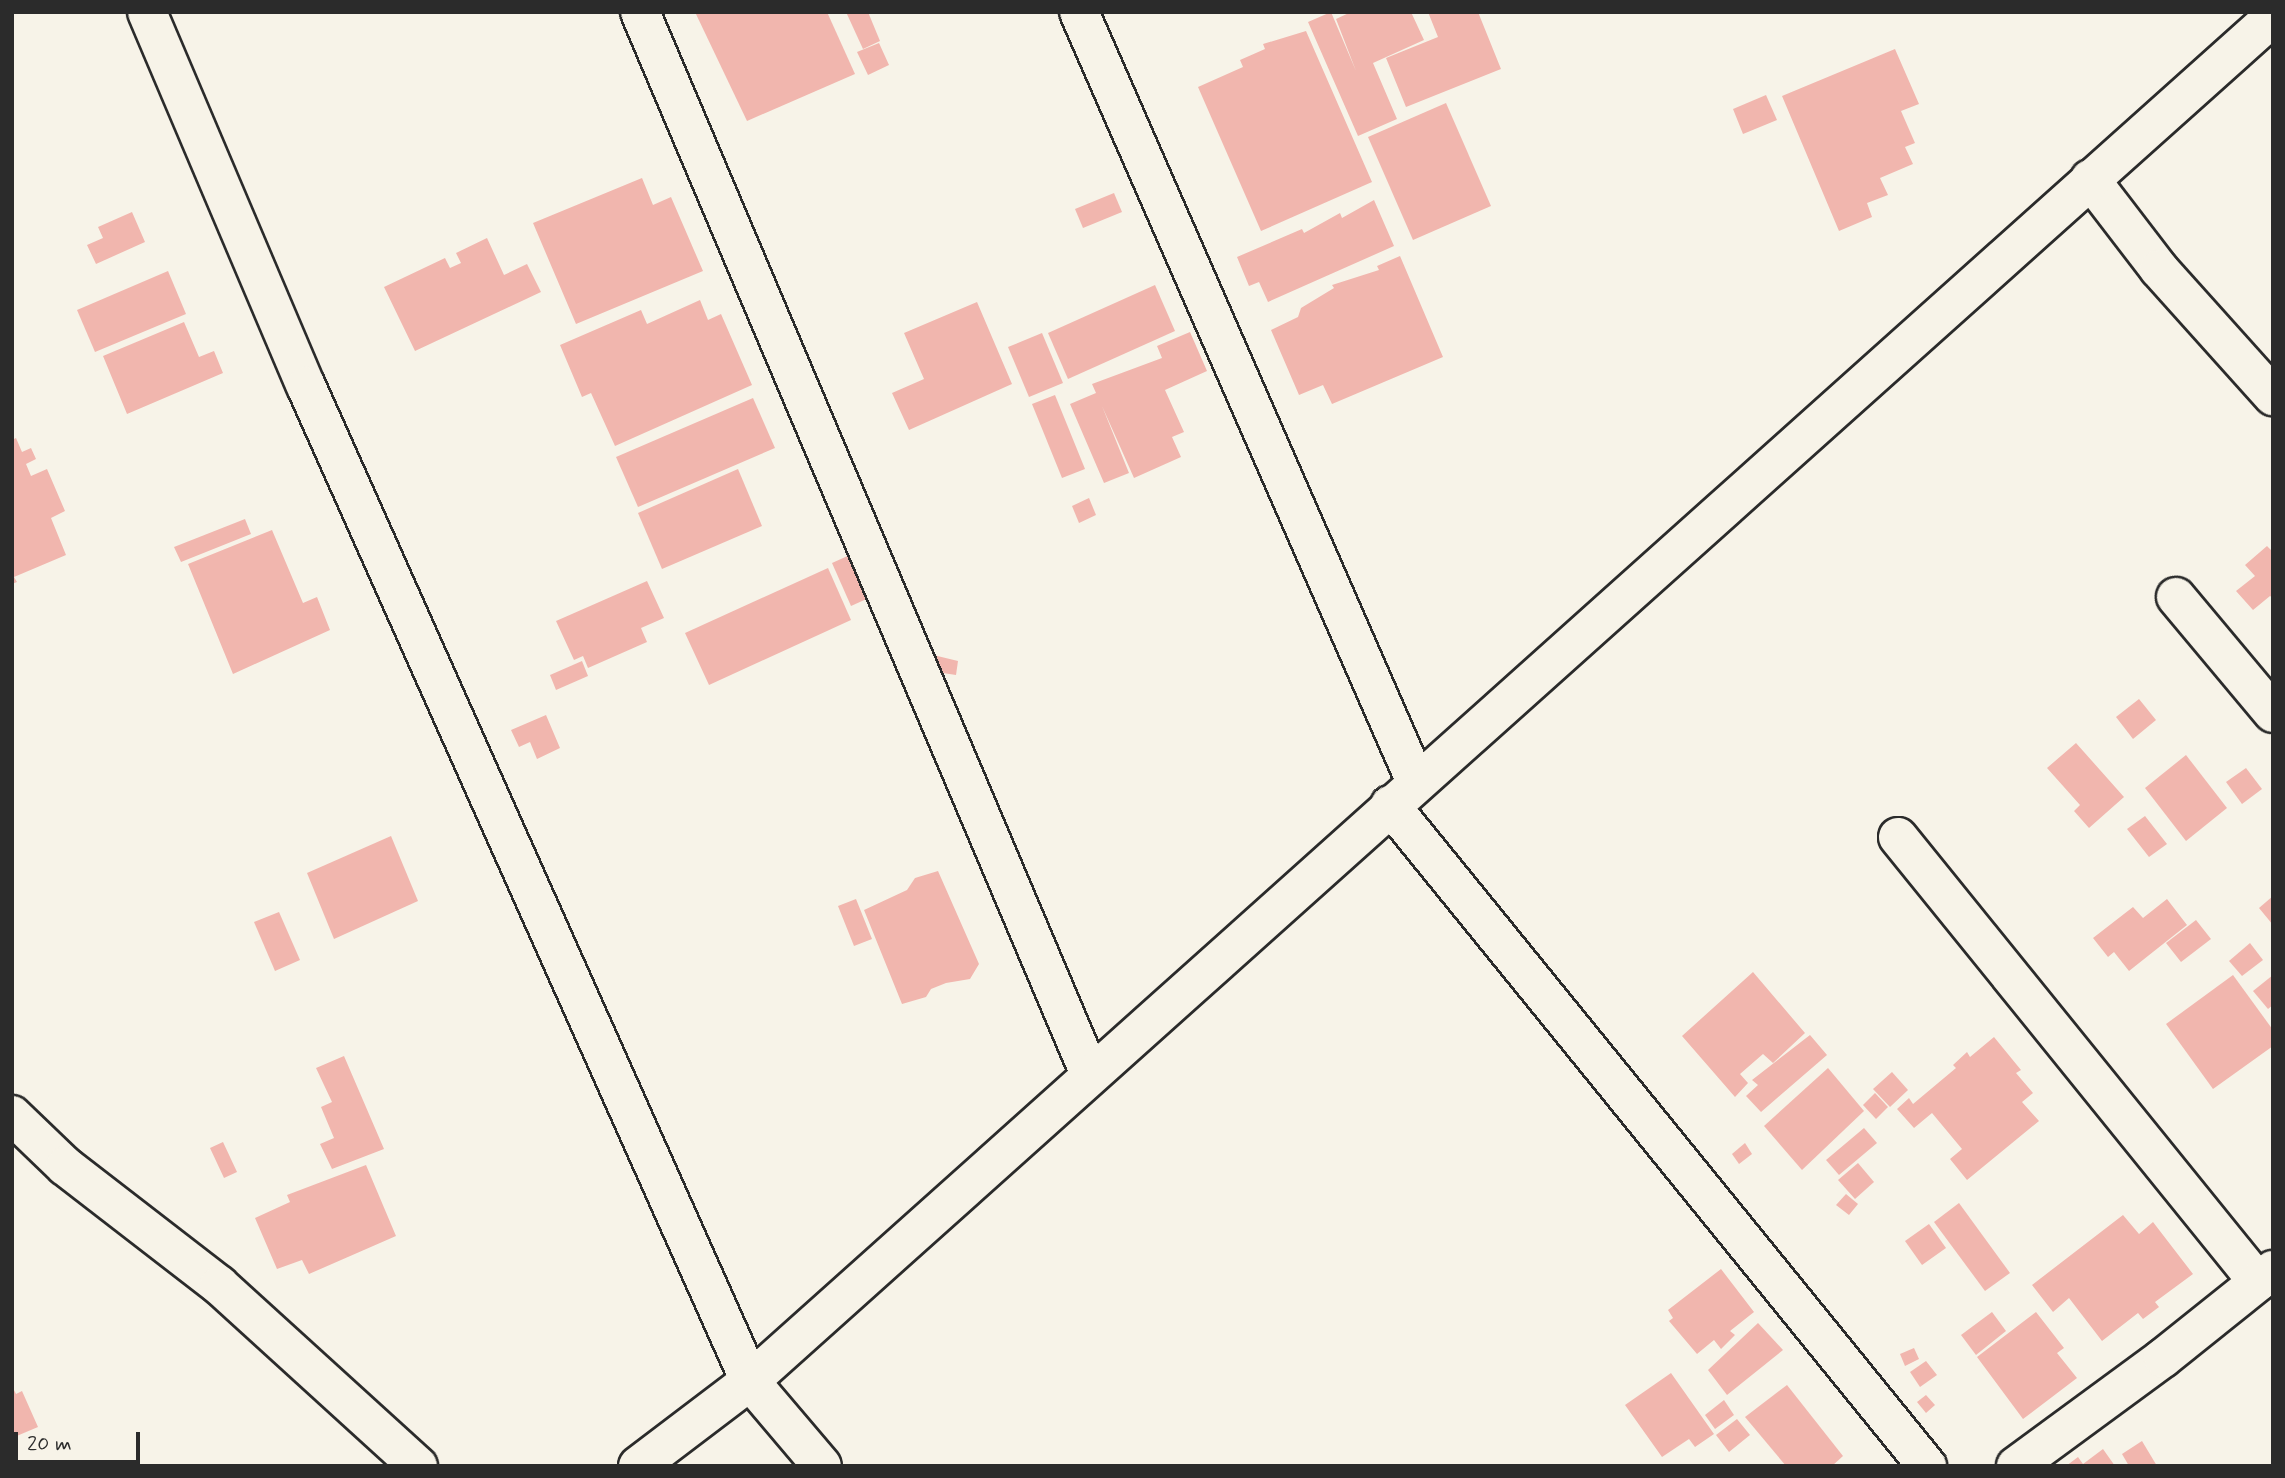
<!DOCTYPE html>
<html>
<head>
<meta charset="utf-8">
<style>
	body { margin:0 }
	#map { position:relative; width:2285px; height:1478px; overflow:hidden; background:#f7f3e8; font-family:Mynerve,sans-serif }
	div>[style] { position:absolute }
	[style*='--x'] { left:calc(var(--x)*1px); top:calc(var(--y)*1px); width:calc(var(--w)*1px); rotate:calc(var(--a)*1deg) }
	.building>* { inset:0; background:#f1b6ae }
	.roads { filter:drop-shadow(2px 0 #2b2b2b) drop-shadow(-2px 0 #2b2b2b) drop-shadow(0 2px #2b2b2b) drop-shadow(0 -2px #2b2b2b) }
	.minor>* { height:38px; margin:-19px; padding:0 19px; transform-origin:19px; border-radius:19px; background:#f7f3e8 }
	span { translate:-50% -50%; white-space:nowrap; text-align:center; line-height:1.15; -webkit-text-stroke:5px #f7f3e8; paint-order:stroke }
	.frame { position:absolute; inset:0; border:14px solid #2b2b2b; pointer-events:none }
	.scale { position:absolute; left:14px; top:1432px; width:126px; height:32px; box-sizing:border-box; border:4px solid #2b2b2b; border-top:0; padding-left:9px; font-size:21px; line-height:24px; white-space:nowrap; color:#2b2b2b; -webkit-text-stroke:5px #f7f3e8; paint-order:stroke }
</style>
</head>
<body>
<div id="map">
	<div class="building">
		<div style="clip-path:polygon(695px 12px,827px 12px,855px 74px,747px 121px)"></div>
		<div style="clip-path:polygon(846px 12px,868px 12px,880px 41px,863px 49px)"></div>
		<div style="clip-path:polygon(1331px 12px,1356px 71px,1336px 19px,1351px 12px,1411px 12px,1424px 40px,1373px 63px,1397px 119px,1358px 136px,1308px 22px)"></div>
		<div style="clip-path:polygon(1428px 12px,1478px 12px,1501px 69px,1406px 107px,1386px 58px,1438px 37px)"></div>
		<div style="clip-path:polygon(1306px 31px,1372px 182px,1261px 231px,1198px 87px,1243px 67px,1240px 60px,1265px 49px,1263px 44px)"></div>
		<div style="clip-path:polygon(879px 43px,889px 65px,868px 75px,857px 52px)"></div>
		<div style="clip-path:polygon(1895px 49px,1919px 104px,1901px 111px,1915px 143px,1905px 147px,1913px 164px,1880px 178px,1888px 195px,1867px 203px,1872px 217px,1839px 231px,1782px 96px)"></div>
		<div style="clip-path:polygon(1766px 95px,1777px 120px,1743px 134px,1733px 109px)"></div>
		<div style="clip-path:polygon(1446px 103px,1491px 206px,1413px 240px,1368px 137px)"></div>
		<div style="clip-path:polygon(642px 178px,653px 205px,671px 197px,703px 271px,576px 324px,533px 223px)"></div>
		<div style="clip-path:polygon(1114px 193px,1122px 212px,1083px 228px,1075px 209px)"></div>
		<div style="clip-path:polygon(1374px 200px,1394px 246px,1268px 302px,1259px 282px,1249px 286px,1237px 257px,1302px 229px,1304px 233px,1340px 213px,1342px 218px)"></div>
		<div style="clip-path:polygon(132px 212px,145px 242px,96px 264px,87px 245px,103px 238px,98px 227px)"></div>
		<div style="clip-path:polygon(487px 238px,504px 275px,527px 264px,541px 292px,415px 351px,384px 287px,445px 258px,450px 268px,461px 263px,456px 253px)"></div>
		<div style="clip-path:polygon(1400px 256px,1443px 357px,1332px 404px,1323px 385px,1299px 395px,1271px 330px,1298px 317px,1301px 308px,1334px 288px,1332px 285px,1379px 270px,1377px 266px)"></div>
		<div style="clip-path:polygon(168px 271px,186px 314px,95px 352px,77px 310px)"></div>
		<div style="clip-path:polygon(1155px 285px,1175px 331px,1068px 379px,1048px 333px)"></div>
		<div style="clip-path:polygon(700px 300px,708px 320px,721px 314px,752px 385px,615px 446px,591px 393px,582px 397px,560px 345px,641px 310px,647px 324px)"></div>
		<div style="clip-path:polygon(977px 302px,1012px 384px,909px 430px,892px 393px,924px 379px,904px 333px)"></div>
		<div style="clip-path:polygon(184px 322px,199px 357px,214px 351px,223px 373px,127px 414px,103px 356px)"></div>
		<div style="clip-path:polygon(1190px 332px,1207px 371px,1165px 390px,1184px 432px,1172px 437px,1181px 457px,1134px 478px,1102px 406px,1129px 473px,1104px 483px,1070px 404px,1096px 393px,1092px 384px,1162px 358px,1157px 346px)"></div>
		<div style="clip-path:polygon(1042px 333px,1063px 383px,1029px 397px,1008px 347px)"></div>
		<div style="clip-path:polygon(1055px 395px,1085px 469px,1062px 478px,1032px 404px)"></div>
		<div style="clip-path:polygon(753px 398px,775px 448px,638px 507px,616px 457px)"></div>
		<div style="clip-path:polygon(16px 438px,22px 452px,31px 448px,36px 459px,26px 464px,31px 476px,47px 469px,65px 511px,51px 518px,66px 555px,14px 577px,17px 582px,12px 584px,12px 440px)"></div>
		<div style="clip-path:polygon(738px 469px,762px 526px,662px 569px,638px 513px)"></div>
		<div style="clip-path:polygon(1089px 498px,1096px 515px,1079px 523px,1072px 506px)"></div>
		<div style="clip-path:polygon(245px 519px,251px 534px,181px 562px,174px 547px)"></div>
		<div style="clip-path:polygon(272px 530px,303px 603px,317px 597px,330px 630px,233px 674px,188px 564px)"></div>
		<div style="clip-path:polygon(2267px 546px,2273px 552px,2273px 598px,2270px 596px,2253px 610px,2236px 591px,2255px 576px,2245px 565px)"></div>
		<div style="clip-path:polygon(852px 554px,871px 597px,851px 606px,832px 563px)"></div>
		<div style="clip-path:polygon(828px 568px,851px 620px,709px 685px,685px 633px)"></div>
		<div style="clip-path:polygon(647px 581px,664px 618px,641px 628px,647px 642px,588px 668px,583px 656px,574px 660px,556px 621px)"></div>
		<div style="clip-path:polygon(925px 653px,958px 661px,956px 675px,923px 670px)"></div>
		<div style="clip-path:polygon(582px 661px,588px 676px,556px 690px,550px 675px)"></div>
		<div style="clip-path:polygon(2139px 699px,2156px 720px,2133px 739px,2116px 717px)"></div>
		<div style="clip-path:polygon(546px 715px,560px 748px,537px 759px,530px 742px,519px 747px,511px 730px)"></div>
		<div style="clip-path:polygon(2076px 743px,2124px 797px,2089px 828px,2074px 811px,2080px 805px,2047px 768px)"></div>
		<div style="clip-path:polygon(2186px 755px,2227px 808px,2186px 841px,2145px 788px)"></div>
		<div style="clip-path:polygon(2246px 768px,2262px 789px,2242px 804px,2226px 782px)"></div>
		<div style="clip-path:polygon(2145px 816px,2167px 844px,2149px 857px,2127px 829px)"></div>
		<div style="clip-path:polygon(391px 836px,418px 901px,334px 939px,307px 873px)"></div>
		<div style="clip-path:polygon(938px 871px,979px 964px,970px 979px,946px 983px,931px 989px,926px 997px,902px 1004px,864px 910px,907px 890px,915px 878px)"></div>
		<div style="clip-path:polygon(2273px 896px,2273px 925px,2259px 908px)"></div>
		<div style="clip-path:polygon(856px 899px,872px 939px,854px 946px,838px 906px)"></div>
		<div style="clip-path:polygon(2167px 899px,2187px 925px,2129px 971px,2114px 952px,2108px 957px,2093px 938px,2133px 907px,2143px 918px)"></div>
		<div style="clip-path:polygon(279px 912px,300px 960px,275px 971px,254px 922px)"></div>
		<div style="clip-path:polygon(2196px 920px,2211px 939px,2181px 962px,2166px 943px)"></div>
		<div style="clip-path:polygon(2250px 943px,2263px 960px,2242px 976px,2229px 961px)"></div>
		<div style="clip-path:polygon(1753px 972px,1805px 1033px,1773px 1063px,1763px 1054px,1740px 1074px,1748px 1083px,1735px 1097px,1682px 1036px)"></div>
		<div style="clip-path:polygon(2233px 975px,2273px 1030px,2273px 1046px,2213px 1089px,2166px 1024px)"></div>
		<div style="clip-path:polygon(2273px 975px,2273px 1005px,2268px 1009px,2253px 991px)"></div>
		<div style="clip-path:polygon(1810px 1035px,1827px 1055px,1761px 1112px,1746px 1096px,1758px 1085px,1752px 1080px)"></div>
		<div style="clip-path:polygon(1994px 1037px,2021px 1070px,2016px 1073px,2033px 1093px,2022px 1102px,2039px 1121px,1967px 1180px,1950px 1159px,1962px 1149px,1932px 1113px,1914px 1128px,1897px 1109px,1909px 1098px,1913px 1104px,1956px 1068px,1953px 1065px,1967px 1052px,1970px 1057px)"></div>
		<div style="clip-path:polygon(344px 1056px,384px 1149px,332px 1169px,320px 1144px,334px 1138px,321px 1107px,332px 1102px,316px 1068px)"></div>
		<div style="clip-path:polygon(1828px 1068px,1864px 1111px,1802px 1170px,1764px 1126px)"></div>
		<div style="clip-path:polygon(1892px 1072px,1908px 1090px,1890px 1107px,1873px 1089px)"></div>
		<div style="clip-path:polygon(1875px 1093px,1888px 1107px,1876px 1119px,1863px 1105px)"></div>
		<div style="clip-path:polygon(1864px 1128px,1877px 1143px,1839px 1175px,1826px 1160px)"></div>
		<div style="clip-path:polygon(223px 1142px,237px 1172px,224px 1178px,210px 1148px)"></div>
		<div style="clip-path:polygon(1745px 1143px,1752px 1154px,1739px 1164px,1732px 1154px)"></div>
		<div style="clip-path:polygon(1858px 1163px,1874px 1182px,1855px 1199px,1838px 1180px)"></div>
		<div style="clip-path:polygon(366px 1165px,396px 1236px,309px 1274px,302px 1260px,277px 1269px,255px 1218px,290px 1202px,287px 1195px)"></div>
		<div style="clip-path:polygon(1846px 1194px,1858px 1204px,1849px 1215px,1836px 1205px)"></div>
		<div style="clip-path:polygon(1959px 1203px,2010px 1273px,1985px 1291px,1934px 1222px)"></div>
		<div style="clip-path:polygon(2123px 1215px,2139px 1234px,2153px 1222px,2193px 1274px,2155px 1302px,2159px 1307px,2143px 1319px,2138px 1313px,2102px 1341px,2069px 1298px,2053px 1312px,2032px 1285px)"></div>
		<div style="clip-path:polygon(1929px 1224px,1946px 1248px,1922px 1265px,1905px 1241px)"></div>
		<div style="clip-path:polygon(1721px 1269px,1754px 1312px,1730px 1331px,1735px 1335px,1721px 1349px,1714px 1340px,1697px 1354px,1669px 1321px,1673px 1318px,1668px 1310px)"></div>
		<div style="clip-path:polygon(1992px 1312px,2006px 1331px,1976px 1355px,1961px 1335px)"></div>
		<div style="clip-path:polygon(2036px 1312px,2064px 1348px,2057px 1353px,2077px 1378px,2023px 1419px,1977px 1357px)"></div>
		<div style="clip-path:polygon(1758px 1323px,1783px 1350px,1727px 1395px,1708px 1370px)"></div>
		<div style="clip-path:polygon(1914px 1348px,1919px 1359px,1905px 1366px,1900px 1354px)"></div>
		<div style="clip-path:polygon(1926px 1361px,1937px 1375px,1920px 1387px,1910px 1372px)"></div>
		<div style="clip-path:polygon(1671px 1373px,1714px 1434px,1695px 1447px,1689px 1439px,1662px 1457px,1625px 1405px)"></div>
		<div style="clip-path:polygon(1787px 1385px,1843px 1456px,1832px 1466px,1786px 1466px,1745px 1417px)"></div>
		<div style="clip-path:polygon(12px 1386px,16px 1394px,22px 1391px,38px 1427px,12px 1438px)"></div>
		<div style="clip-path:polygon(1926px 1395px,1935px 1405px,1926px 1413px,1917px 1402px)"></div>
		<div style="clip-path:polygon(1724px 1400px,1734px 1415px,1715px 1429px,1705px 1415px)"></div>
		<div style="clip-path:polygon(1737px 1419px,1750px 1435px,1729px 1452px,1716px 1435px)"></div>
		<div style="clip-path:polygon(2142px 1441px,2157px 1466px,2129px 1466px,2122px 1454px)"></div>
		<div style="clip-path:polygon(2103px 1449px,2115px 1466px,2066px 1466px,2078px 1457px,2083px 1464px)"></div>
	</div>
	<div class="roads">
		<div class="minor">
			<div style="--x:147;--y:12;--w:406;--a:67"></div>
			<div style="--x:306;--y:386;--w:1090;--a:65.95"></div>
			<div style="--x:750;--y:1381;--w:111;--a:49.7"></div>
			<div style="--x:640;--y:12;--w:1153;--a:67.04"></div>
			<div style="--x:1079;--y:12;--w:841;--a:66.36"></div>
			<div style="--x:2090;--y:179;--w:113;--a:52.5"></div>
			<div style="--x:2159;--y:269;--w:171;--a:48.1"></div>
			<div style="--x:2176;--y:597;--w:151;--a:50.1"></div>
			<div style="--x:1390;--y:805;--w:852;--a:50.91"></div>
			<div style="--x:1898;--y:837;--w:572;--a:51.03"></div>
			<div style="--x:12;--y:1115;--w:74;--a:43.9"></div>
			<div style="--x:65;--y:1166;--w:195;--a:37.7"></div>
			<div style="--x:219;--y:1285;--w:269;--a:42.3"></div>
			<div style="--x:638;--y:1466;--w:141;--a:-37.2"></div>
			<div style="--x:750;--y:1381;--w:2045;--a:-41.85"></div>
			<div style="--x:2016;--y:1466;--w:182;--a:-36.3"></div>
			<div style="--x:2163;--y:1358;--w:141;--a:-38.7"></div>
		</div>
	</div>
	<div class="frame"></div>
	<div class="scale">20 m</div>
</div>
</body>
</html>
